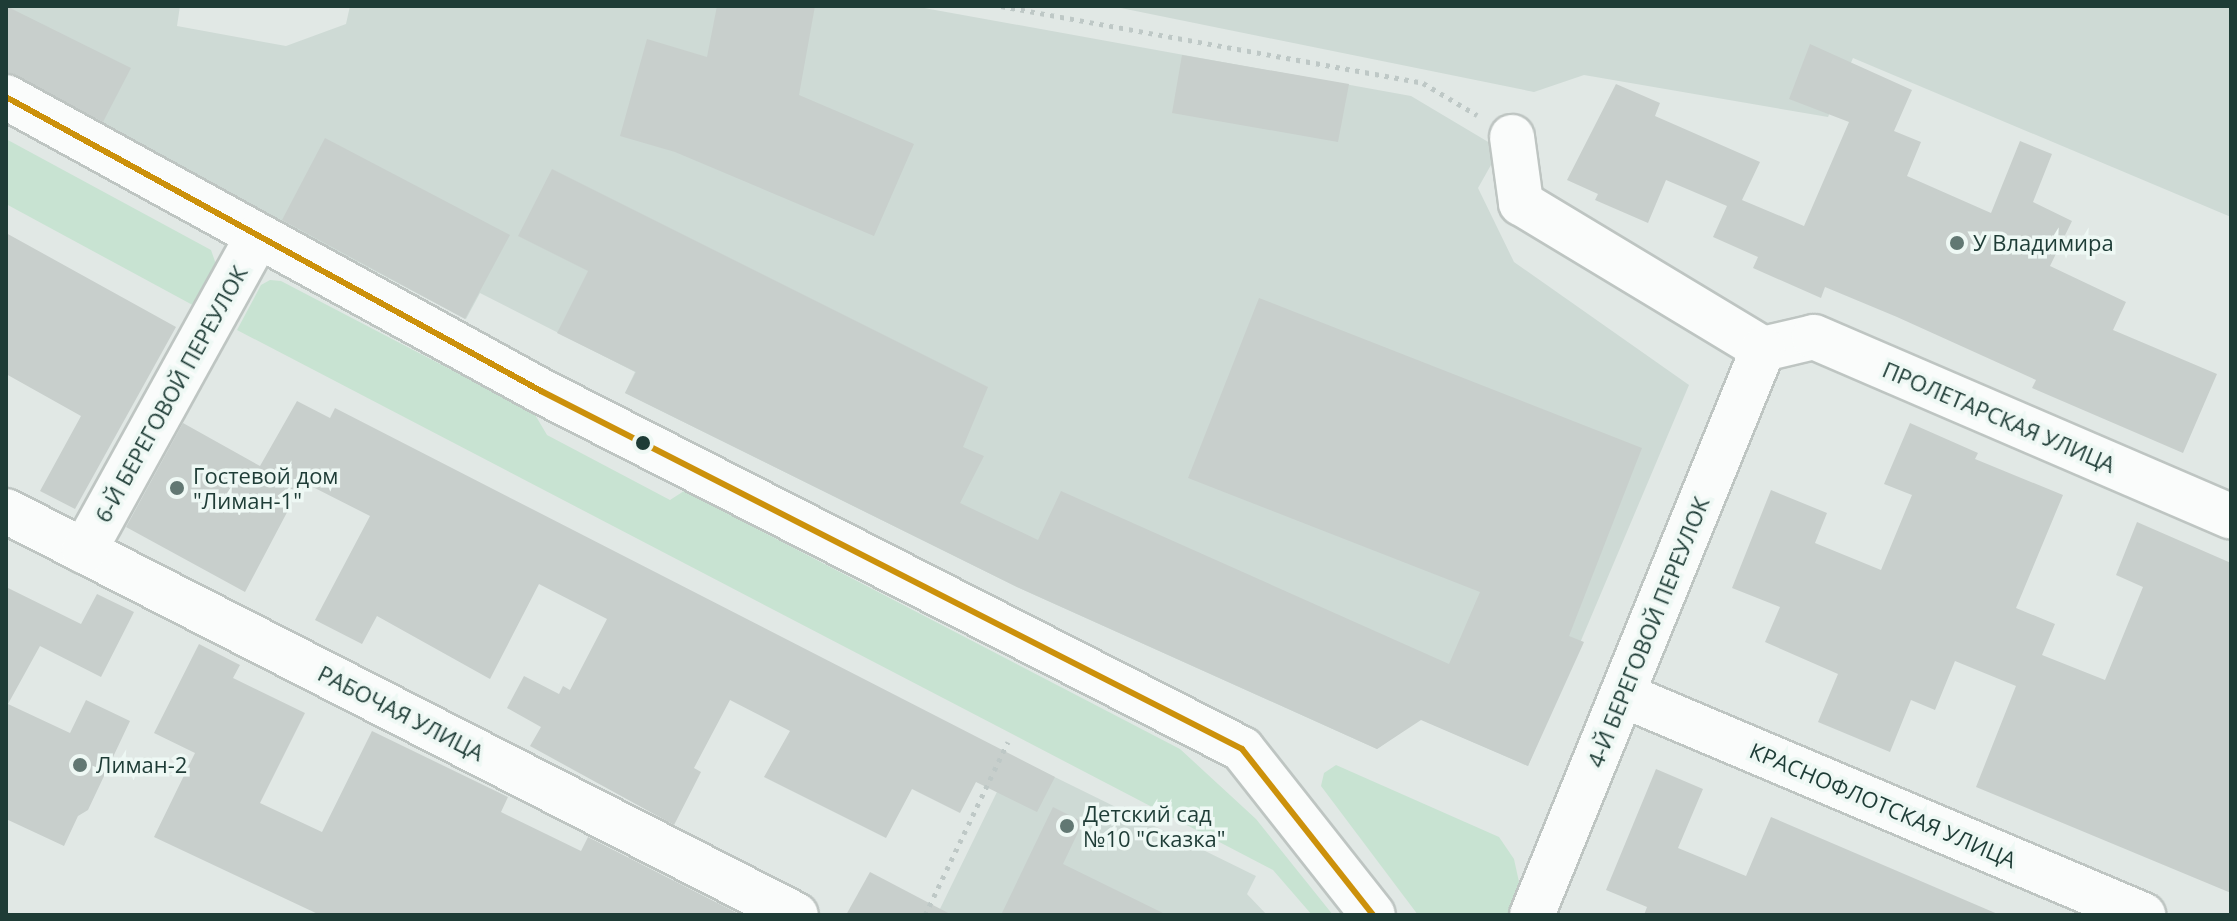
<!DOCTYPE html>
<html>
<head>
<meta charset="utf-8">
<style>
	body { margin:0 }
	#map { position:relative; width:2237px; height:921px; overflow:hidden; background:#e1e8e5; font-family:"Open Sans",sans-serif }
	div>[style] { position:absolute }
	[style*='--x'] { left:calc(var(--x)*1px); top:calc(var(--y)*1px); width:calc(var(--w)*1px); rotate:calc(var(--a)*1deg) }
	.built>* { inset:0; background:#cedad5 }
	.green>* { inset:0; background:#c8e3d2 }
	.building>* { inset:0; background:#c8cfcc }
	.path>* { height:5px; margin-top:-2.5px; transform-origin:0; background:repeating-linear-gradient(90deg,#bec8c6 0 4px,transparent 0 10px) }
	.roads { filter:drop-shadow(2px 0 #bec5c2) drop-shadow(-2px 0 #bec5c2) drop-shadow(0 2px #bec5c2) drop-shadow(0 -2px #bec5c2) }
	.minor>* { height:44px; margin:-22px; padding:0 22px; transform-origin:22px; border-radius:22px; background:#fafcfb }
	.bus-1>* { height:6px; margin:-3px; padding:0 3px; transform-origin:3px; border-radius:3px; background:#cc910b }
	.dots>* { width:22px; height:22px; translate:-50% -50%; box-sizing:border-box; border:4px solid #eef8f4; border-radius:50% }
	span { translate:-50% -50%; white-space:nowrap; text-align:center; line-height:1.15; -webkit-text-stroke:7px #eef8f4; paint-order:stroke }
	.poi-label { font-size:22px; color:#1e3c36 }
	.left { translate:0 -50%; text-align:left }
	.street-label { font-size:22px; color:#1e3c36 }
	.frame { position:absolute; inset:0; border:8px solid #1e3c36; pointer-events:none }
</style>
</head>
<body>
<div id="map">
	<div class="built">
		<div style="clip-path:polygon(6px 6px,180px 6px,177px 26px,286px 46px,346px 24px,350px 6px,913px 6px,1411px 96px,1500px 149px,1478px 188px,1514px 262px,1689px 385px,1528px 766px,1411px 715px,1403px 731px,1377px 749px,1017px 587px,625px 393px,635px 372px,480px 293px,466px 319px,6px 77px)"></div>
		<div style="clip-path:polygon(1111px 6px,2231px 6px,2231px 217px,1853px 58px,1828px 117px,1584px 75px,1534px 92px)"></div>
		<div style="clip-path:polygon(1014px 757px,1256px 876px,1247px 894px,1267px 915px,937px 915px)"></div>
	</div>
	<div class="green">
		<div style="clip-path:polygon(6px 139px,211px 250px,219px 273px,200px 309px,6px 204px)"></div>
		<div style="clip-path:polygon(270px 280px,281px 281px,534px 413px,547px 435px,670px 500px,684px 491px,1180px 749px,1256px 819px,1333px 915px,1312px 915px,1273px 870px,237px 330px,261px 285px)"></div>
		<div style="clip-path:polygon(1336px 765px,1499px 837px,1514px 859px,1519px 882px,1516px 915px,1418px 915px,1321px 786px,1324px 773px)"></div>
	</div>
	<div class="building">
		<div style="clip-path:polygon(6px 6px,131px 68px,103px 122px,6px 72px)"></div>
		<div style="clip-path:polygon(717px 6px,815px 6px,799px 95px,914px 144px,874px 236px,675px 152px,620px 136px,647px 39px,707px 57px)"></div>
		<div style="clip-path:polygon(1810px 44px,1912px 90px,1894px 131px,1921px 142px,1907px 176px,1991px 213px,2020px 141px,2052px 154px,2033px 202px,2072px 221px,2050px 266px,2126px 302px,2113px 330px,2217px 374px,2183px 453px,2032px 388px,2036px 380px,1897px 317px,1825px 287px,1821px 298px,1753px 268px,1758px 257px,1713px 237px,1727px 206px,1666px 180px,1648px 223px,1595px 200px,1598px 194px,1567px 180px,1616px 84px,1660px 103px,1655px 116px,1760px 162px,1742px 200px,1804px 226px,1849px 122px,1789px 99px)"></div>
		<div style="clip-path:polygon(1182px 55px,1349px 84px,1338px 142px,1172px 113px)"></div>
		<div style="clip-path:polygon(325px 138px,510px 235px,465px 319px,282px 220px)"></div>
		<div style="clip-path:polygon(552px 169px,988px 387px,963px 447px,984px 456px,960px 503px,1038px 540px,1061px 491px,1449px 664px,1480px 592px,1188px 478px,1259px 298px,1642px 448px,1569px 636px,1584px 642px,1528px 766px,1421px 720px,1377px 749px,1017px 587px,625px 393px,636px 372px,557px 333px,588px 271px,518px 236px)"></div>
		<div style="clip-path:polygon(6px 233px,176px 327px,75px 509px,40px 491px,81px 416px,6px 374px)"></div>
		<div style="clip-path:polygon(297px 401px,330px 418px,335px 408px,1055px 777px,1037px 812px,976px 782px,960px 813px,912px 789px,886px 838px,764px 777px,790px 731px,730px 700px,694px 768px,701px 772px,674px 825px,530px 746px,541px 727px,507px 708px,524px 676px,559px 694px,563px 686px,570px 690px,607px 619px,539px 584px,490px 679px,377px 616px,362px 644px,315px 620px,370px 516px,303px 482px,245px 592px,126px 527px,183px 423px,260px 466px)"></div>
		<div style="clip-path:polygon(1910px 423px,1978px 453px,1975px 459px,2063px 495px,2016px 608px,2055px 624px,2042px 655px,2105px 680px,2143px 587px,2116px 575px,2137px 522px,2231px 563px,2231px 893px,1976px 787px,2016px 686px,1955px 661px,1935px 710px,1911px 700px,1890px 752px,1818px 722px,1838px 674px,1765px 642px,1780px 607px,1732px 588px,1771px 490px,1827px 513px,1815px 543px,1881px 570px,1912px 495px,1884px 484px)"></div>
		<div style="clip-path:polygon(6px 587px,81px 624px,97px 594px,134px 612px,101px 677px,40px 646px,8px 704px,70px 733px,86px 700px,130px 721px,88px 810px,78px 816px,64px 846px,6px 819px)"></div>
		<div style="clip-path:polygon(199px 644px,240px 665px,233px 678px,305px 713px,260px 803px,322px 832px,372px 731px,508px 797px,501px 812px,581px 851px,588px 837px,741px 915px,320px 915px,154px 837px,195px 753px,154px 733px)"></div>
		<div style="clip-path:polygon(1656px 769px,1703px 789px,1678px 848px,1746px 876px,1771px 817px,2000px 915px,1644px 915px,1647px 907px,1606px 890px)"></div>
		<div style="clip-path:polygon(1053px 807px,1083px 822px,1063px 864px,1167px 915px,1001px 915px)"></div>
		<div style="clip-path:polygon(870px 872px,952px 915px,846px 915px)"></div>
	</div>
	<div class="path">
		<div style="--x:1001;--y:6;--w:429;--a:10.3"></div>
		<div style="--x:1423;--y:83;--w:63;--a:30.7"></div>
		<div style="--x:925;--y:915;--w:192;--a:-64.4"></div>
	</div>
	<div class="roads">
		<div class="minor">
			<div style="--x:6;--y:97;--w:610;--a:28.79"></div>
			<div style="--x:541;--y:391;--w:787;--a:27.05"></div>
			<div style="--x:1242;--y:749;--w:211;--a:51.7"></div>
			<div style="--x:1512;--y:137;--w:67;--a:82.2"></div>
			<div style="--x:1521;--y:203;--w:283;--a:31.1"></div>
			<div style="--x:1763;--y:349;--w:52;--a:-13.2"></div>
			<div style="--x:1814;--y:337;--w:454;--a:23.3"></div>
			<div style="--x:6;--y:511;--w:887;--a:27.08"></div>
			<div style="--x:84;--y:551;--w:359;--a:-61.1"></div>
			<div style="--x:1623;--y:695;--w:565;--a:22.93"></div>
			<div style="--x:1532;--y:915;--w:611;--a:-67.8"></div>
		</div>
	</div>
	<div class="bus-1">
		<div style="--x:6;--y:97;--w:610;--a:28.79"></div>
		<div style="--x:541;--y:391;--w:787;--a:27.05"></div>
		<div style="--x:1242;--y:749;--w:211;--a:51.7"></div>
	</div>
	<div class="dots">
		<div style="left:1957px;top:243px;background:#627873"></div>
		<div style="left:643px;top:443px;background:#1e3c36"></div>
		<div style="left:177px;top:488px;background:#627873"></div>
		<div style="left:80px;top:765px;background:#627873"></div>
		<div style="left:1067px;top:826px;background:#627873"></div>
	</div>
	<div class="poi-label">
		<span class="left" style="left:1973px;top:243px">У Владимира</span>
		<span class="left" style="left:193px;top:488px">Гостевой дом<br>"Лиман-1"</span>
		<span class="left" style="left:96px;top:765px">Лиман-2</span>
		<span class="left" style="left:1083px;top:826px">Детский сад<br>№10 "Сказка"</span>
	</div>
	<div class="street-label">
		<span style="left:171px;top:394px;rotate:-61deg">6-Й БЕРЕГОВОЙ ПЕРЕУЛОК</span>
		<span style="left:1999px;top:417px;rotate:23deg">ПРОЛЕТАРСКАЯ УЛИЦА</span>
		<span style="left:1648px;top:632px;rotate:-68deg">4-Й БЕРЕГОВОЙ ПЕРЕУЛОК</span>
		<span style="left:401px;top:713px;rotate:27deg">РАБОЧАЯ УЛИЦА</span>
		<span style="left:1883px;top:805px;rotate:23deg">КРАСНОФЛОТСКАЯ УЛИЦА</span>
	</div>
	<div class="frame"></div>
</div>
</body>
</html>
